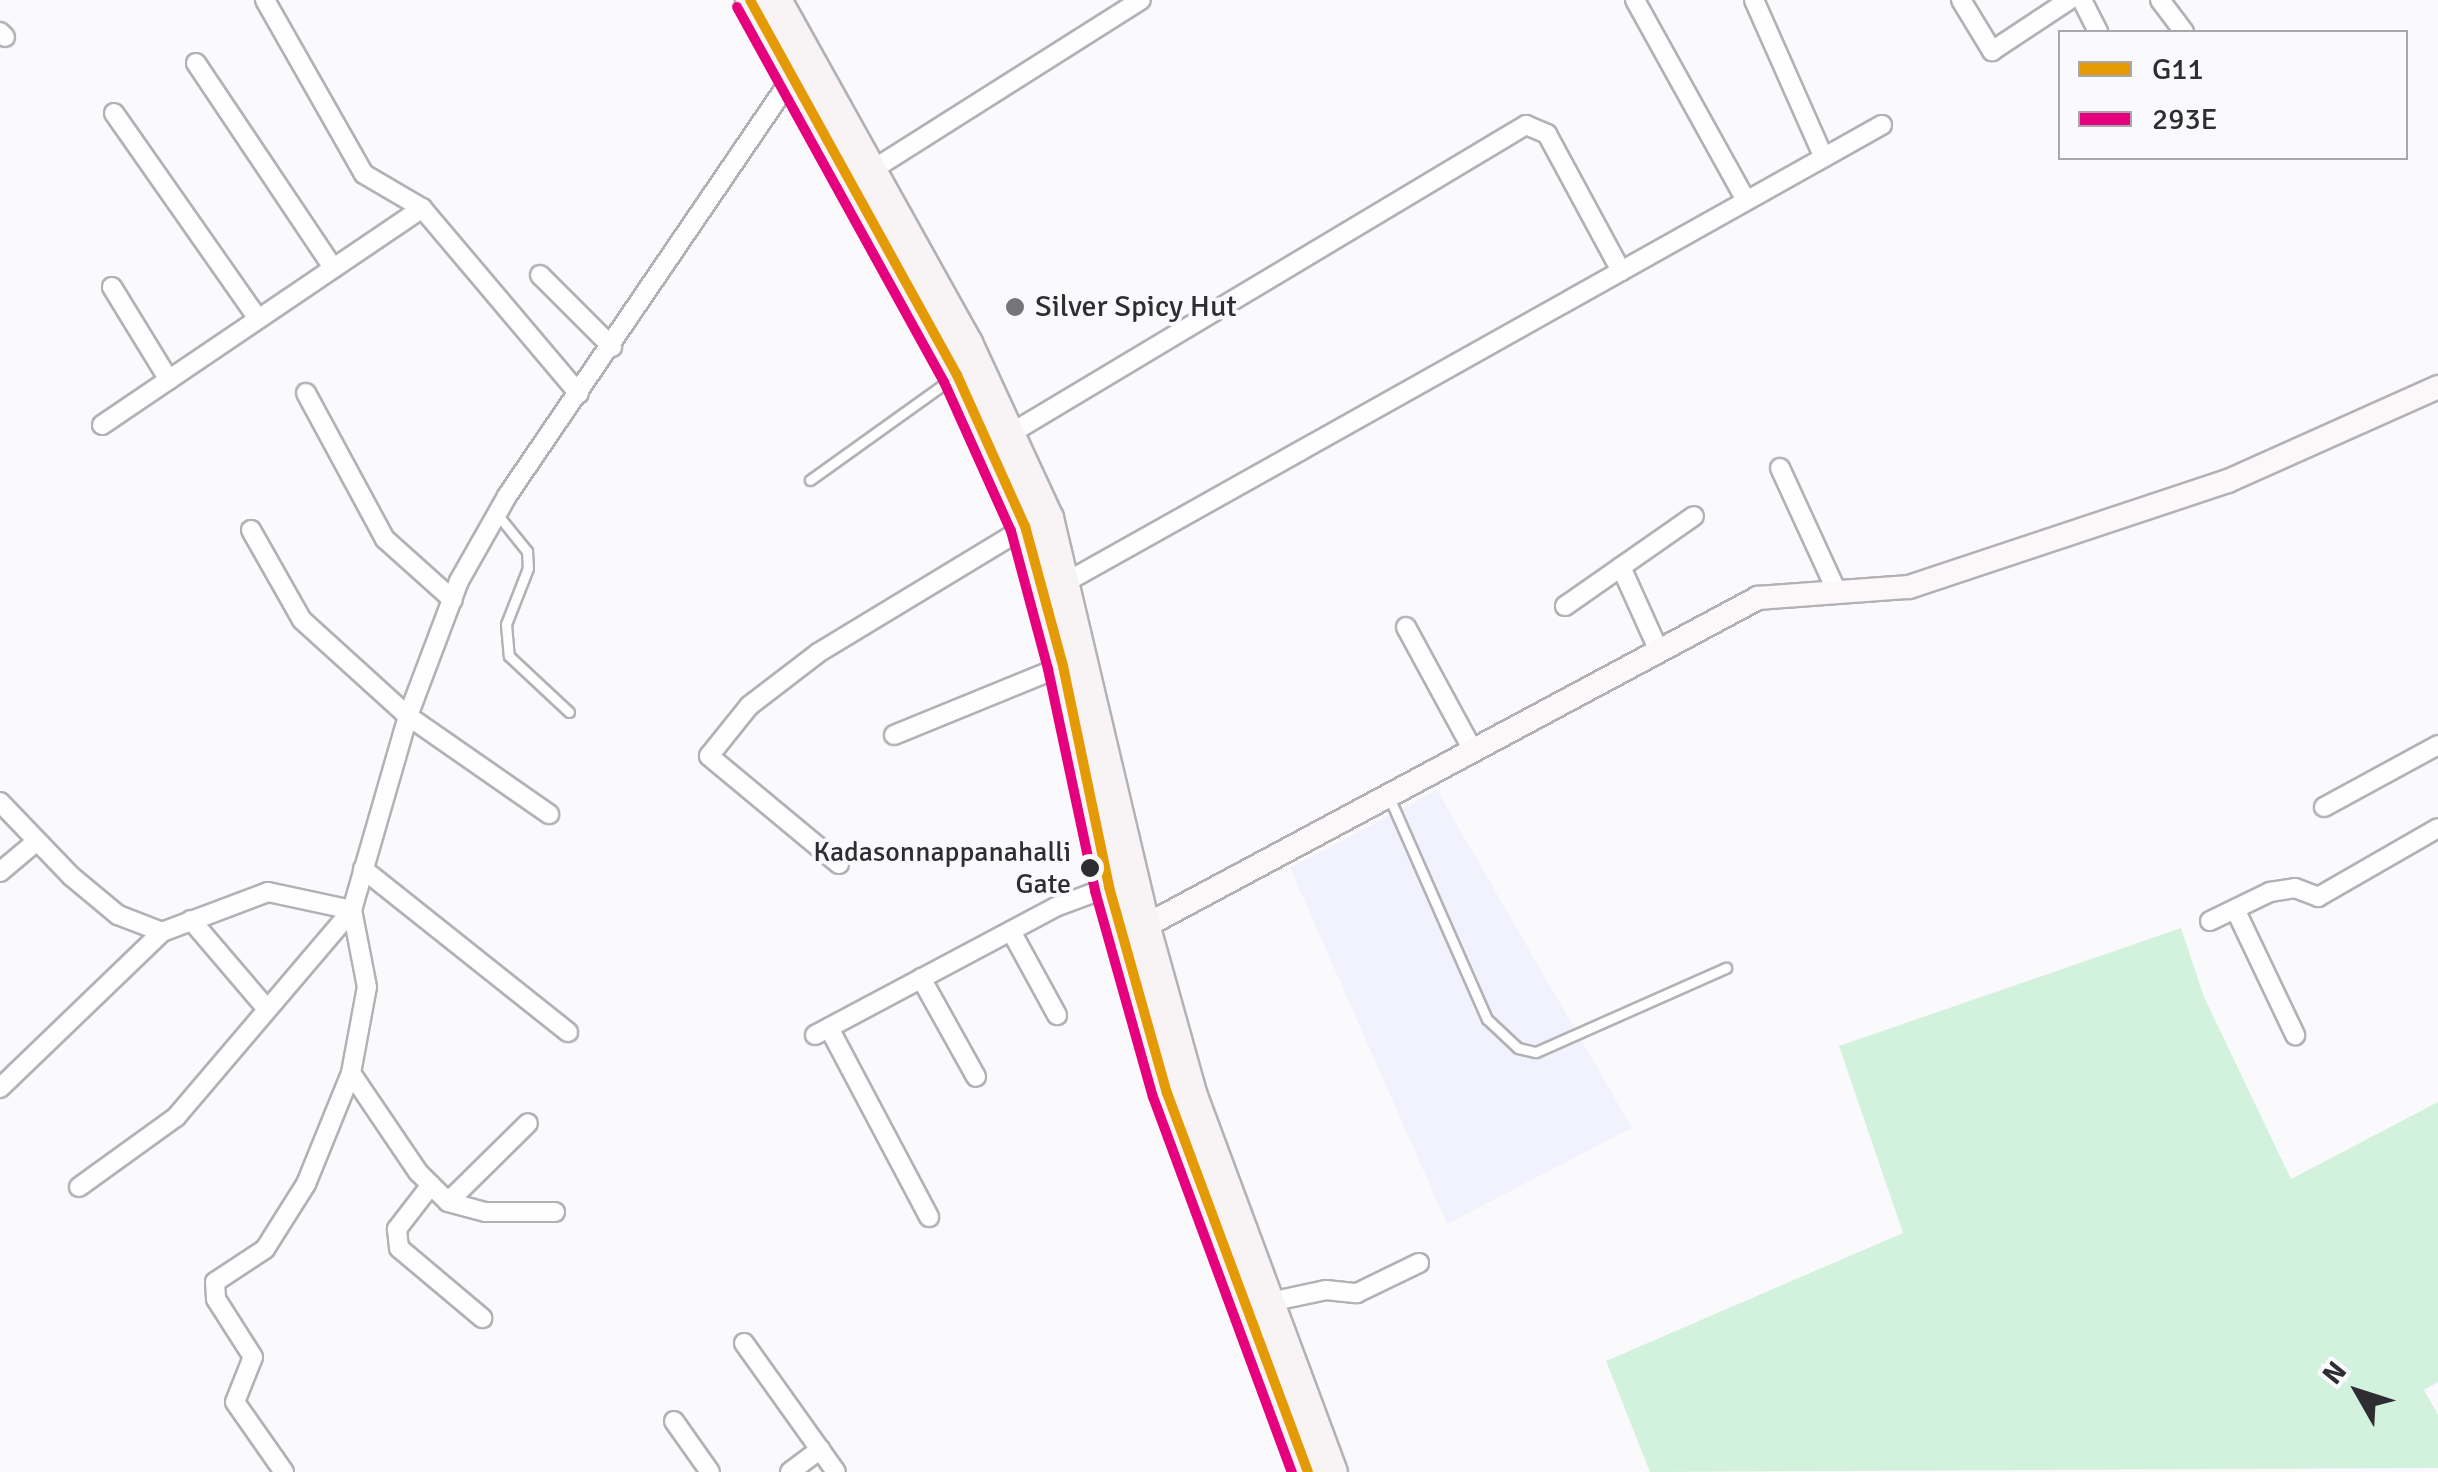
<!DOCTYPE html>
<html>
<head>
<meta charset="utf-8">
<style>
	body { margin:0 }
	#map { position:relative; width:2438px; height:1472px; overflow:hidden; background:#fafafd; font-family:Signika,sans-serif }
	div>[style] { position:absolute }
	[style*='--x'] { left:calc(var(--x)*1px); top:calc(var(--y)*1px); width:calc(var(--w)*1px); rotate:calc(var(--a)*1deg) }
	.built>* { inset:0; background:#f2f2fe }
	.green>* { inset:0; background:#d2f2de }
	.roads { filter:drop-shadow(2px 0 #b2b2b6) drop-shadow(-2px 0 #b2b2b6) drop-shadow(0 2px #b2b2b6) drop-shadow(0 -2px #b2b2b6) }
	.lane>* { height:9px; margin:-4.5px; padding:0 4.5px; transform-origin:4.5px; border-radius:4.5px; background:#fefeff }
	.street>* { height:18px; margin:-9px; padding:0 9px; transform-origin:9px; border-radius:9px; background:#fefeff }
	.secondary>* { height:22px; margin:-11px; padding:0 11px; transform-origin:11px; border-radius:11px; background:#fcf8fa }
	.primary>* { height:28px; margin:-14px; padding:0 14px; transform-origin:14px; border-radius:14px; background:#f8f3f4 }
	.bus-1>* { height:10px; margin:-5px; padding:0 5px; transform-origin:5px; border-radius:5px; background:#e39a05 }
	.bus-2>* { height:10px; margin:-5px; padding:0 5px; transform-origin:5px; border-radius:5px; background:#e5007d }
	.dots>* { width:28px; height:28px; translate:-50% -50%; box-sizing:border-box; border:5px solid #f9f9fe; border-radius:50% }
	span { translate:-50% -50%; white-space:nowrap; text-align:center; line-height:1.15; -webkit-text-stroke:8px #f9f9fe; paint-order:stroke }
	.bus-label { font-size:28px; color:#2e2e32 }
	.right { translate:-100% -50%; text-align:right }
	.poi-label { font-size:30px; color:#2e2e32 }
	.left { translate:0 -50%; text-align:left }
	.legend { position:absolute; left:2058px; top:30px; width:350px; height:130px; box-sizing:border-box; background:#f9f9fe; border:2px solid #a8a8ac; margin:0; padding:12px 18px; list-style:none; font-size:30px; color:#2e2e32 }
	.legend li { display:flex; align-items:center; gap:20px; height:50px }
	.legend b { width:50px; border:2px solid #a8a8ac }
	.north { position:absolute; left:2308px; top:1342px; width:100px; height:100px; -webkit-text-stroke:8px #f9f9fe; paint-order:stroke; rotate:309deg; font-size:28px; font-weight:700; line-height:40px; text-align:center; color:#2e2e32 }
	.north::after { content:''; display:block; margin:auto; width:35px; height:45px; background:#2e2e32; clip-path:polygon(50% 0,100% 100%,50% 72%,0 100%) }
</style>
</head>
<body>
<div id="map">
	<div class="built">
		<div style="clip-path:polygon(1437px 790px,1632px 1128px,1447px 1224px,1290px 868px)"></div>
	</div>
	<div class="green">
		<div style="clip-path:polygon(2181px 928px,2204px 997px,2291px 1179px,2438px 1102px,2438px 1382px,2424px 1390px,2438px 1415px,2438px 1468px,1650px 1472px,1606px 1361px,1903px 1233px,1839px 1046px)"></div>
	</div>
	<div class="roads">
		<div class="lane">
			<div style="--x:810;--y:480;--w:177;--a:-35.6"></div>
			<div style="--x:497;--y:514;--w:48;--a:51"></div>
			<div style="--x:527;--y:551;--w:17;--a:87"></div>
			<div style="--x:528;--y:568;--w:60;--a:111.4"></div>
			<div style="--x:506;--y:624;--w:32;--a:85"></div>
			<div style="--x:509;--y:656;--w:82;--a:43"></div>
			<div style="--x:1389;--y:797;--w:243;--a:66.2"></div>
			<div style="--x:1487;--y:1019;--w:42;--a:43.1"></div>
			<div style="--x:1518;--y:1048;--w:18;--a:13"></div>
			<div style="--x:1536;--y:1052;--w:208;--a:-23.9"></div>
		</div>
		<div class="street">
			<div style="--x:265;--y:0;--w:200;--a:60.4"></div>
			<div style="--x:364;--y:174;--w:67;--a:30.4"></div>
			<div style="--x:1635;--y:0;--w:229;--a:61"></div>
			<div style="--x:1754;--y:0;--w:171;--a:66.1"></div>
			<div style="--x:1961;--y:0;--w:60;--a:58.7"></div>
			<div style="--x:1992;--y:51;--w:92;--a:-33.5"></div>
			<div style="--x:2082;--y:0;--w:36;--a:63"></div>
			<div style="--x:2160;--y:0;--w:40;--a:53"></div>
			<div style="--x:0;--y:32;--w:7;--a:45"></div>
			<div style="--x:196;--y:63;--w:247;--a:56.2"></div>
			<div style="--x:114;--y:113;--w:251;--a:55"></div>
			<div style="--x:872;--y:170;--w:318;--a:-32.3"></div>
			<div style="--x:540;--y:275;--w:102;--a:45"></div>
			<div style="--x:112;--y:287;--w:109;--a:58.5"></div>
			<div style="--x:306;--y:393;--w:166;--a:61.6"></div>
			<div style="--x:385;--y:539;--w:91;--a:41.9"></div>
			<div style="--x:102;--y:425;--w:387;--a:-34.1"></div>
			<div style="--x:422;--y:208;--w:243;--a:49.8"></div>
			<div style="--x:1013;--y:432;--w:598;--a:-30.9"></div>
			<div style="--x:1526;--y:125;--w:23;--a:23"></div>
			<div style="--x:1547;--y:134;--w:156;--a:61.6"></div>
			<div style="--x:1780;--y:468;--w:136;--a:65.3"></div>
			<div style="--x:251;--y:530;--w:103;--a:60.5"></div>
			<div style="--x:302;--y:620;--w:143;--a:42.2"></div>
			<div style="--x:408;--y:716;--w:172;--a:34.8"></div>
			<div style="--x:1621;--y:567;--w:92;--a:65.7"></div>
			<div style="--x:1068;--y:581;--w:933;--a:-29.26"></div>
			<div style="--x:1565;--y:606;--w:157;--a:-34.9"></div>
			<div style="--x:1406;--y:627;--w:142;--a:61.5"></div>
			<div style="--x:894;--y:735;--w:183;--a:-22.2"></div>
			<div style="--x:0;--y:802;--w:103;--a:46.2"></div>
			<div style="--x:71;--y:876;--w:61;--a:39.7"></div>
			<div style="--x:118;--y:915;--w:47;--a:21.1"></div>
			<div style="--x:162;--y:932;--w:113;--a:-20.7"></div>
			<div style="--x:268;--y:892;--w:86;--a:12.1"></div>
			<div style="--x:2324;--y:807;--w:130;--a:-28.5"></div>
			<div style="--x:839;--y:864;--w:169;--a:-140.3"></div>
			<div style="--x:709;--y:756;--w:64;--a:-51.3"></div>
			<div style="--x:749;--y:706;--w:87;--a:-37.5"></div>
			<div style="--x:818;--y:653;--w:253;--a:-31.2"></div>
			<div style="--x:363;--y:869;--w:262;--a:38.5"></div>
			<div style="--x:0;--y:872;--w:48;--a:-40"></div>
			<div style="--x:2235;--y:909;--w:140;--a:64.5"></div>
			<div style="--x:191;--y:920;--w:117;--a:49.5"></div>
			<div style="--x:2210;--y:921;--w:67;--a:-25.8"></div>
			<div style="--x:2270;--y:892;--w:25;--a:-9"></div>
			<div style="--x:2295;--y:888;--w:25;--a:21"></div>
			<div style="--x:2318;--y:897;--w:138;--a:-29.9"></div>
			<div style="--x:1011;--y:931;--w:96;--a:61.3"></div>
			<div style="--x:921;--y:978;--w:113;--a:60.9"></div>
			<div style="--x:829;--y:1028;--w:214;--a:62.1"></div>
			<div style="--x:815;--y:1035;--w:275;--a:-28"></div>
			<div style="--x:1058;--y:906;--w:54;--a:-20.4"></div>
			<div style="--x:351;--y:1073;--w:120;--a:55.9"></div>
			<div style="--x:418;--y:1172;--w:42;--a:45"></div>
			<div style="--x:448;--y:1202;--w:39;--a:15"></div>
			<div style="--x:486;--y:1212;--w:69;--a:0"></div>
			<div style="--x:0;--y:1088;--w:225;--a:-43.9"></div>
			<div style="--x:431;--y:1185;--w:56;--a:127.7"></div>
			<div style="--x:397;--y:1229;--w:19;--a:84"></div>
			<div style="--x:399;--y:1248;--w:109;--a:40.1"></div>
			<div style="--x:79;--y:1187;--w:120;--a:-35.8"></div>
			<div style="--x:176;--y:1117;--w:272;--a:-49.6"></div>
			<div style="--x:448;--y:1202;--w:112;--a:-44.6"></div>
			<div style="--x:1265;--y:1303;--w:62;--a:-12"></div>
			<div style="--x:1326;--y:1290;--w:31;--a:6"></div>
			<div style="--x:1357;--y:1293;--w:69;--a:-25.8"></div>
			<div style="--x:744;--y:1343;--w:158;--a:54.5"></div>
			<div style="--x:674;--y:1421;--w:62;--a:54.8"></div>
			<div style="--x:284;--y:1472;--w:85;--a:-125"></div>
			<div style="--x:235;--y:1402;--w:48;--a:-68.2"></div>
			<div style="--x:253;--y:1357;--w:69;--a:-122.5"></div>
			<div style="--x:216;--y:1299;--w:17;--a:-93"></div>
			<div style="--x:215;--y:1282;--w:60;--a:-33.4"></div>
			<div style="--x:265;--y:1249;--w:77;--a:-57.8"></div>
			<div style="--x:306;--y:1184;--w:120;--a:-67.9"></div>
			<div style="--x:351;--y:1073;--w:87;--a:-79.5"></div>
			<div style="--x:367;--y:987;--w:78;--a:-101"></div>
			<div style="--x:352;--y:910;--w:202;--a:-73.9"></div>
			<div style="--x:408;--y:716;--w:144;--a:-69.3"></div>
			<div style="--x:459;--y:581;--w:98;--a:-60.5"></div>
			<div style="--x:507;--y:496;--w:515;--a:-55.75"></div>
			<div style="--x:790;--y:1472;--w:38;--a:-37"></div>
		</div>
		<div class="secondary">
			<div style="--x:1134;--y:932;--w:708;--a:-28.16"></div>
			<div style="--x:1758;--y:598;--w:151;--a:-4.2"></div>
			<div style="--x:1909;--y:587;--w:336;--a:-18.4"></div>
			<div style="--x:2228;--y:481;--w:230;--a:-24.1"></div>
		</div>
		<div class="primary">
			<div style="--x:750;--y:0;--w:428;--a:61.1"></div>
			<div style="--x:957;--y:375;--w:166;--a:65.8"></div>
			<div style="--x:1025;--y:526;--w:145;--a:74.8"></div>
			<div style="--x:1063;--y:666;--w:226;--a:78.2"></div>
			<div style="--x:1109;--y:887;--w:214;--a:74.3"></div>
			<div style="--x:1167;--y:1093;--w:404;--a:69.6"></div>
			<div style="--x:777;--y:0;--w:393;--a:60.9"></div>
			<div style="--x:968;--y:343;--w:193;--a:65.2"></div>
			<div style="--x:1049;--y:518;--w:421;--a:76.7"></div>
			<div style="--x:1146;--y:928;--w:174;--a:74.4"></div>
			<div style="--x:1193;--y:1096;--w:401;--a:69.6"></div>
		</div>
	</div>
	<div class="bus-1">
		<div style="--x:750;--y:0;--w:428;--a:61.1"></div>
		<div style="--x:957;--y:375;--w:166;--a:65.8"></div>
		<div style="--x:1025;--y:526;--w:145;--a:74.8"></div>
		<div style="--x:1063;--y:666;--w:226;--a:78.2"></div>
		<div style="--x:1109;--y:887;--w:214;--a:74.3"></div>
		<div style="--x:1167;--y:1093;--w:404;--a:69.6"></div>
	</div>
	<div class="bus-2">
		<div style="--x:737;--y:7;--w:428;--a:61.1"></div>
		<div style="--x:944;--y:382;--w:163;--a:65.8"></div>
		<div style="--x:1011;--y:531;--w:143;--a:75"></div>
		<div style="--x:1048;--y:669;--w:227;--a:78"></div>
		<div style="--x:1095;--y:891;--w:214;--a:74.3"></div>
		<div style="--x:1153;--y:1097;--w:400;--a:69.7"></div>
	</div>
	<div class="dots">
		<div style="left:1015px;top:307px;background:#757579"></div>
		<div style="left:1090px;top:868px;background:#2e2e32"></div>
	</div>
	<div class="bus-label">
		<span class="right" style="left:1071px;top:868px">Kadasonnappanahalli<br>Gate</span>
	</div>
	<div class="poi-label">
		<span class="left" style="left:1035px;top:307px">Silver Spicy Hut</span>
	</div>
	<ul class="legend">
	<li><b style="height:12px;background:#e39a05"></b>G11</li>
	<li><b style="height:12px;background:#e5007d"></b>293E</li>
	</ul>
	<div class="north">N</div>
</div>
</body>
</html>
